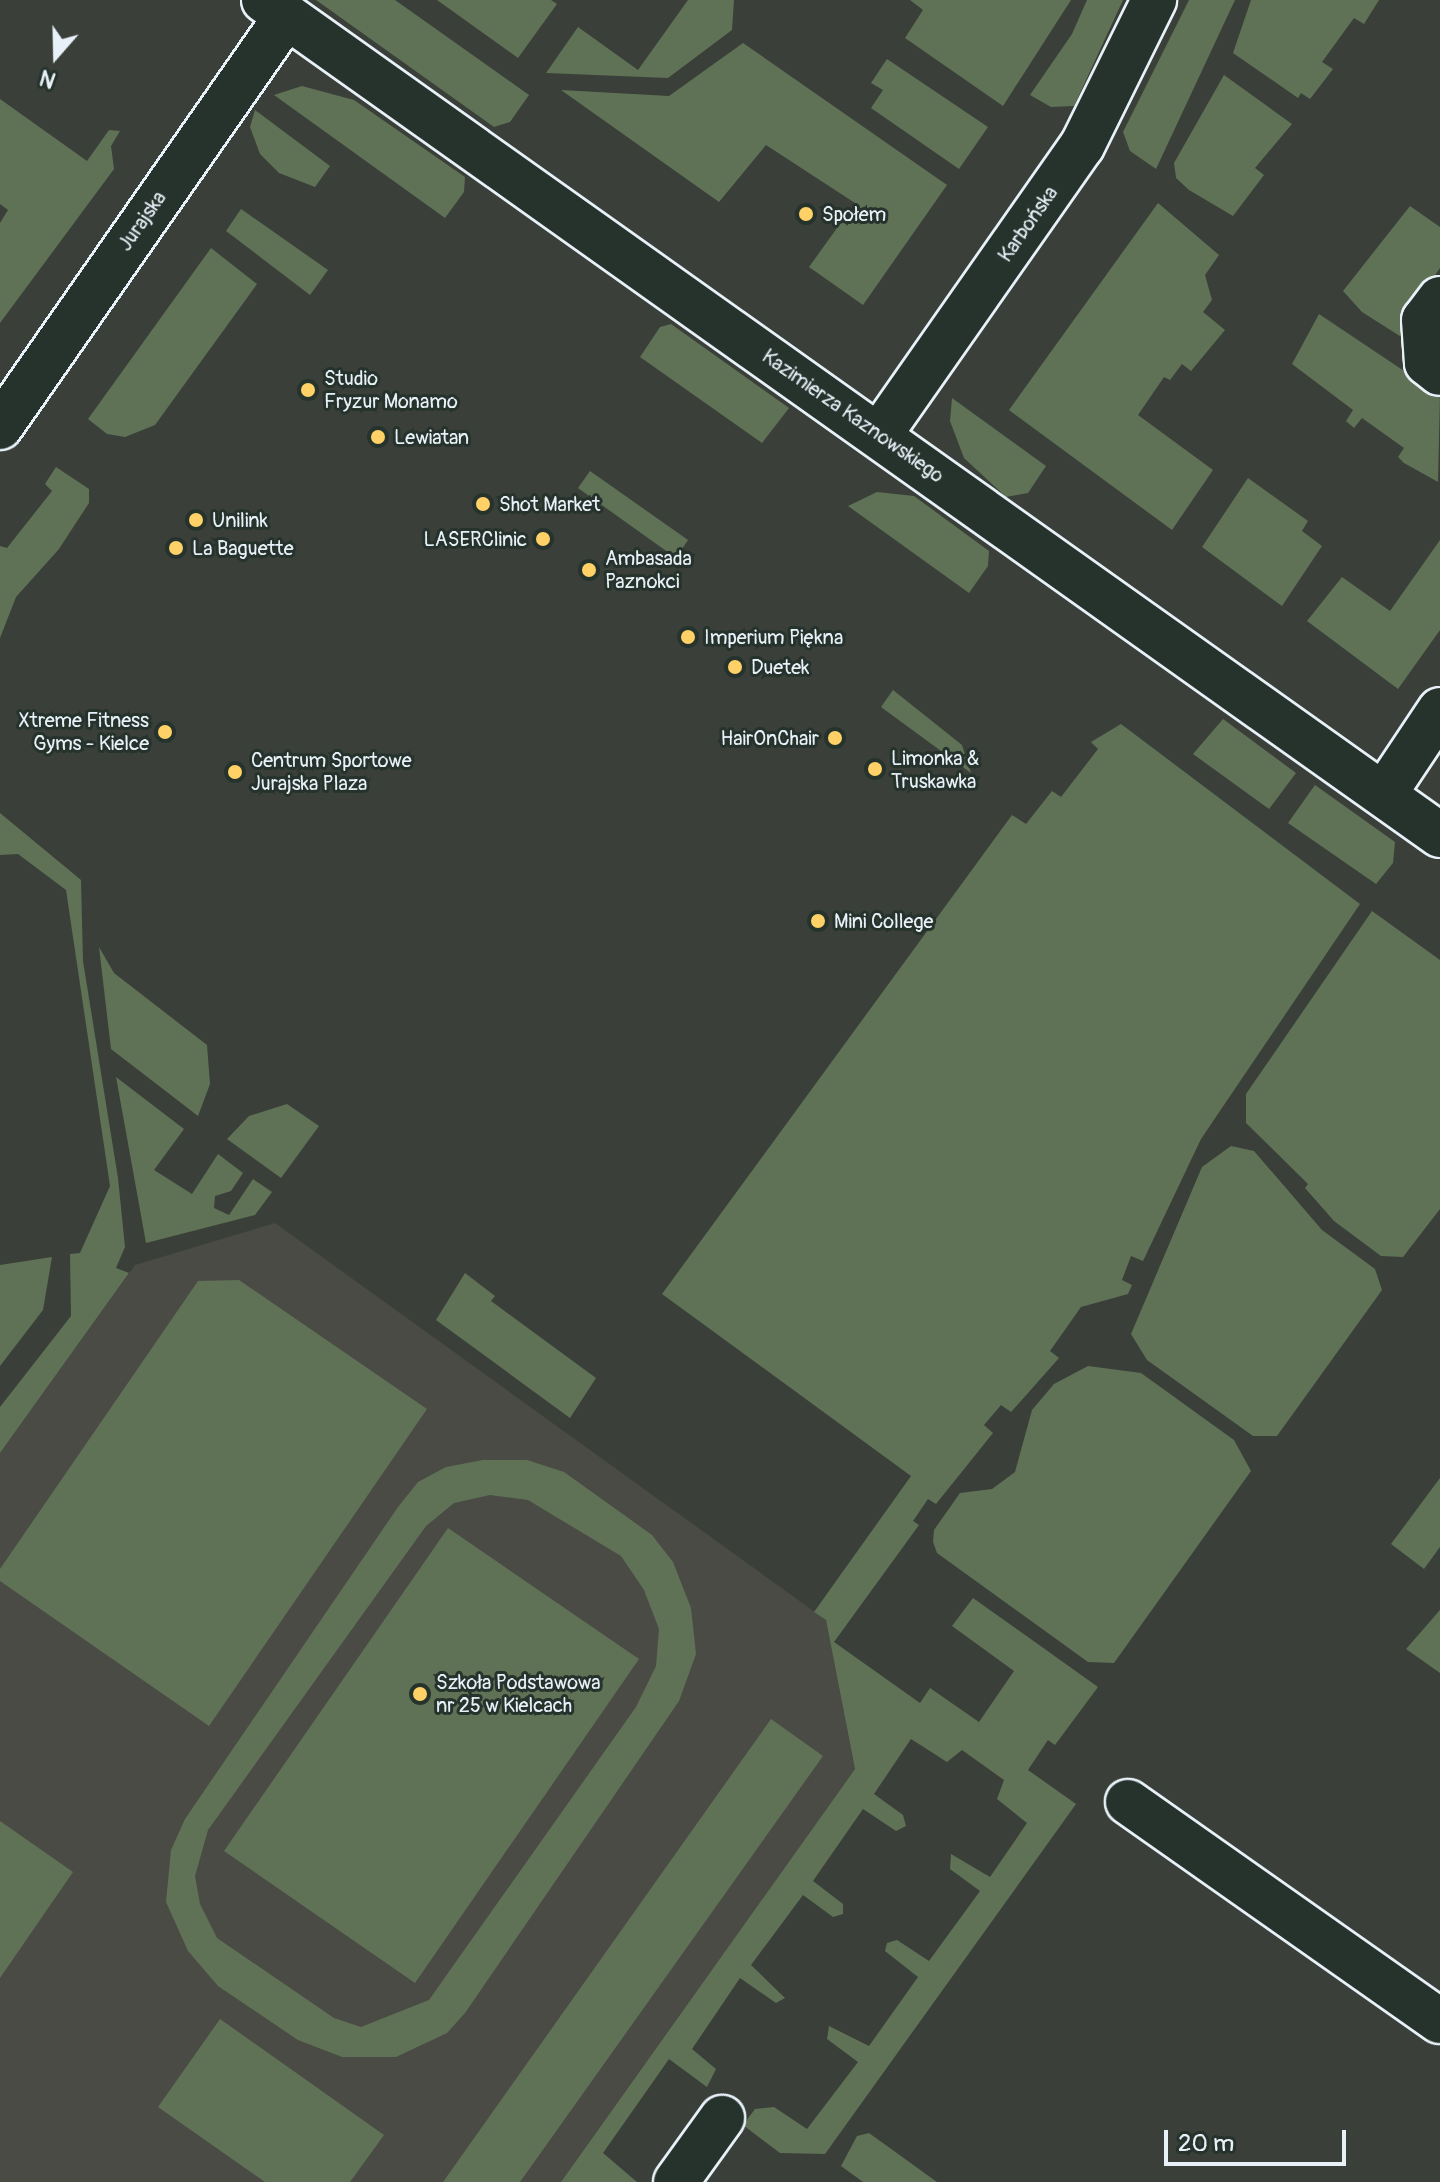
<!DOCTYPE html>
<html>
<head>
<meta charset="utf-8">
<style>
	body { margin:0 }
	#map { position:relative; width:1440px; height:2182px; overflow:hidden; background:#3a3f39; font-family:Pangolin,sans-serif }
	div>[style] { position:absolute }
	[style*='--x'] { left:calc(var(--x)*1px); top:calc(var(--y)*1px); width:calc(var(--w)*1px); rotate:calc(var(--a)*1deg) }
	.built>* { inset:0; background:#4b4b45 }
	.green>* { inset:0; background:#5f7256 }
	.roads { filter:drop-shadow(2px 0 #e8f1f8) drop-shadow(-2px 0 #e8f1f8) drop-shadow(0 2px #e8f1f8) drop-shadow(0 -2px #e8f1f8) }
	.street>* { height:44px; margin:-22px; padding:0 22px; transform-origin:22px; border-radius:22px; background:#26332d }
	.dots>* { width:22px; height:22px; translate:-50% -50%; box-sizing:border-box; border:4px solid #26332d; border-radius:50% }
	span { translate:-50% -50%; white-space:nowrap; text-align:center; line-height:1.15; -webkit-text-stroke:6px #26332d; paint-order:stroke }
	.poi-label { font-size:20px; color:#e8f1f8 }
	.left { translate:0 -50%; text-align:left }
	.right { translate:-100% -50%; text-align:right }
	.street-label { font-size:20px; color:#e8f1f8 }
	.north { position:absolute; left:16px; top:16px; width:80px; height:80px; -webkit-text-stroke:6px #26332d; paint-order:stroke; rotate:200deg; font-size:22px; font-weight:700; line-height:32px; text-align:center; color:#e8f1f8 }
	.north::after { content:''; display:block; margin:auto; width:28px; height:36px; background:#e8f1f8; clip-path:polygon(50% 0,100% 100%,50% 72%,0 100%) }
	.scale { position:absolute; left:1164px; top:2130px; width:182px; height:36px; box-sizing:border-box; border:4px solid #e8f1f8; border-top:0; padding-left:10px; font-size:24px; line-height:28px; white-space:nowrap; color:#e8f1f8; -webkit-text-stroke:6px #26332d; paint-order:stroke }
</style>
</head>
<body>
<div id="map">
	<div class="built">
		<div style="clip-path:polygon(275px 1223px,826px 1620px,855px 1769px,561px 2182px,0 2182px,0 1453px,135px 1265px)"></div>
	</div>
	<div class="green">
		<div style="clip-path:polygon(316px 0,395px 0,529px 95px,510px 122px,494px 127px)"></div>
		<div style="clip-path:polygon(437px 0,551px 0,557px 4px,518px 58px)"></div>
		<div style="clip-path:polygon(688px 0,734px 0,732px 30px,668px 78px,546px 73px,578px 27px,638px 70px)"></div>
		<div style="clip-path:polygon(910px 0,1071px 0,1003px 106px,905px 38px,923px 10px)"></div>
		<div style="clip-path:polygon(1087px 0,1123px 0,1074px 106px,1051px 107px,1030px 95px,1072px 34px)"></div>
		<div style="clip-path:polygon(1189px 0,1235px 0,1156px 169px,1130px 151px,1123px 132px)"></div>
		<div style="clip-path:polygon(1251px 0,1379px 0,1364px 24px,1354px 18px,1322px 62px,1333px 69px,1310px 99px,1301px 93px,1298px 98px,1233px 53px)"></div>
		<div style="clip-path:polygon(743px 43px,947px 185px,863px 305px,809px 267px,855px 203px,766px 145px,719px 202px,561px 90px,669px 96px)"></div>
		<div style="clip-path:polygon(887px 59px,988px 127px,959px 169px,871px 108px,883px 90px,871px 83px)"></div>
		<div style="clip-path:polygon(1224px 75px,1292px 124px,1255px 168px,1264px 175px,1233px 216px,1189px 190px,1176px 178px,1174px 163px)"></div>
		<div style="clip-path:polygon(302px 86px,354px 100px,465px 177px,464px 192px,445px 218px,274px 95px)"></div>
		<div style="clip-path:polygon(0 99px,87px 161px,109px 130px,120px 131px,111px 146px,114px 169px,0 323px,0 223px,8px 210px,0 204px)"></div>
		<div style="clip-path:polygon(255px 110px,330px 166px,315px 187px,279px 173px,260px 154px,250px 127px)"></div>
		<div style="clip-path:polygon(1158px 203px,1219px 255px,1205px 275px,1212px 300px,1203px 312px,1225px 330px,1191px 371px,1182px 364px,1170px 380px,1164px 377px,1138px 415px,1213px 470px,1172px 530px,1009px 410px)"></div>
		<div style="clip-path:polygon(1410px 206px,1440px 227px,1440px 268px,1402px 321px,1403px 338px,1362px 312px,1343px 291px)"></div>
		<div style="clip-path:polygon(241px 209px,328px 270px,310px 295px,226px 231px)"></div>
		<div style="clip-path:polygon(211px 248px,257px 284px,155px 425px,125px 437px,107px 434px,88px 419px)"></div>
		<div style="clip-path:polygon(1319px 314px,1440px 395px,1438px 482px,1404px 463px,1398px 457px,1404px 448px,1362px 418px,1354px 428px,1346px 421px,1353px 410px,1292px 364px)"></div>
		<div style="clip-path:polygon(671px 324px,789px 408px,762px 443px,640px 357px,660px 327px)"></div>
		<div style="clip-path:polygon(952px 398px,1046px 466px,1028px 493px,1006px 497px,964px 458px,950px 421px)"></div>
		<div style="clip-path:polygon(56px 467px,89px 489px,89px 503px,59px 549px,16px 597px,0 638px,0 546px,7px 548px,52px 491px,45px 484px)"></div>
		<div style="clip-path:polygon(590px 471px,688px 540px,676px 558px,578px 488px)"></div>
		<div style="clip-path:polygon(1248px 478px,1308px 521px,1302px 531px,1322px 546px,1282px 606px,1202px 547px)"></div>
		<div style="clip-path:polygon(877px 492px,914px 496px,989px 551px,988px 566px,969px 593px,848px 506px)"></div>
		<div style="clip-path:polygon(1440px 540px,1440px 630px,1398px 689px,1307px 621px,1342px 577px,1390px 611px)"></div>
		<div style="clip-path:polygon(893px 690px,962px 745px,971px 773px,881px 707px)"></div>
		<div style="clip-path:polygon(1223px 719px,1296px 773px,1269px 809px,1193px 754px)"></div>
		<div style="clip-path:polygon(1121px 724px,1360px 904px,1201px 1139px,1143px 1261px,1131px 1256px,1122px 1280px,1132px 1285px,1128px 1294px,1081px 1307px,1050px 1351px,1059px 1358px,1011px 1412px,1001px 1405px,984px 1425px,993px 1433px,936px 1504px,928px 1499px,913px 1521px,919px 1525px,834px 1642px,920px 1703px,930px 1688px,979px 1722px,1014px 1671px,952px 1626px,973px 1598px,1098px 1687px,1055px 1745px,1048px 1740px,1028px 1770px,1076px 1804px,825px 2154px,780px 2153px,743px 2125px,755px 2109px,774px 2107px,807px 2129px,858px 2062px,827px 2039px,829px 2026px,869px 2046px,918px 1977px,885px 1951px,887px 1943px,897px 1940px,929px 1961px,980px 1891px,950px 1869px,951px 1854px,990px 1877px,1027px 1823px,997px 1799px,1004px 1780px,962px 1750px,947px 1762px,911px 1739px,874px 1794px,903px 1815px,906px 1826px,896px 1831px,863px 1809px,813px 1881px,843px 1904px,843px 1914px,833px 1917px,803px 1895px,751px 1965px,785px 1998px,776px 2003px,740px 1978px,692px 2049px,716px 2069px,707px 2087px,669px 2059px,603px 2153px,637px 2182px,561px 2182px,855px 1769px,826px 1620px,814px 1612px,911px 1476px,662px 1294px,1012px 815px,1026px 824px,1052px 791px,1061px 797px,1098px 749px,1091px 742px)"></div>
		<div style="clip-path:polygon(1315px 785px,1395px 842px,1393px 863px,1376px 884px,1288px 823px)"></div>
		<div style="clip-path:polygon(0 813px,81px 880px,83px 961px,118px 1178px,125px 1247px,116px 1268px,129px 1273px,0 1453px,0 1407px,71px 1316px,70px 1254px,80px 1253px,110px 1186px,66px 890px,18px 854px,0 855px)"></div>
		<div style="clip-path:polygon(1372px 911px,1440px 960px,1440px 1209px,1403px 1257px,1381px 1256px,1334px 1221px,1305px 1188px,1308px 1184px,1246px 1123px,1246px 1094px)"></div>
		<div style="clip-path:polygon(99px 947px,114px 973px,207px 1045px,210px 1084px,198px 1116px,111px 1049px)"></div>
		<div style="clip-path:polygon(116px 1077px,184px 1129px,154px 1170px,192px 1194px,218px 1154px,243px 1173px,231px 1191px,215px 1196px,214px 1208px,229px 1215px,253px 1179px,272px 1192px,255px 1215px,146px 1243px)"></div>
		<div style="clip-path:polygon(287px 1104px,319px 1126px,281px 1178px,227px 1139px,249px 1116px)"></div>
		<div style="clip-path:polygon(1231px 1146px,1254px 1151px,1322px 1230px,1375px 1269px,1382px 1290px,1277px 1436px,1253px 1436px,1147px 1360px,1131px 1334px,1202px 1167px)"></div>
		<div style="clip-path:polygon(52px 1257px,43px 1310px,0 1366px,0 1265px)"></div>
		<div style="clip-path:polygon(465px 1273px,495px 1296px,491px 1301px,596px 1378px,570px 1418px,436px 1320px)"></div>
		<div style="clip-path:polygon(239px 1280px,427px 1409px,209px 1726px,0 1581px,0 1569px,198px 1281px)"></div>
		<div style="clip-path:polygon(1088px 1366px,1141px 1373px,1234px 1440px,1251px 1471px,1114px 1663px,1088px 1662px,937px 1553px,933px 1542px,934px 1530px,960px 1493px,992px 1489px,1015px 1472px,1032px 1410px,1054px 1384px)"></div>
		<div style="clip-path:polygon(evenodd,483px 1460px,527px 1460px,564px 1472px,652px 1535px,673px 1562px,691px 1608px,696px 1654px,679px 1701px,465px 2013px,447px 2033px,396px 2057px,342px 2057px,298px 2040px,218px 1986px,188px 1951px,166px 1902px,171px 1850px,185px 1819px,398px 1507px,418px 1482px,446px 1467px,483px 1460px,490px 1495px,528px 1500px,621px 1556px,644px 1590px,659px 1629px,656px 1666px,636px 1707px,429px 2000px,361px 2027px,334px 2018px,217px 1938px,200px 1904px,195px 1876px,208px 1830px,426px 1526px,454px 1503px,490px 1495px)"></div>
		<div style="clip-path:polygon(1440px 1478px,1440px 1547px,1424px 1569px,1391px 1544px)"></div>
		<div style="clip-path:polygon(448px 1528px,639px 1659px,415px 1983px,224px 1851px)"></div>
		<div style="clip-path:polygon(1440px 1610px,1440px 1673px,1406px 1649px)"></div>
		<div style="clip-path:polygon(771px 1719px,823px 1756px,520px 2182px,443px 2182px)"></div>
		<div style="clip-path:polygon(0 1821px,73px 1872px,0 1978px)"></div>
		<div style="clip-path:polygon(220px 2019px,384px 2135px,350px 2182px,265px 2182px,158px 2107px)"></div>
		<div style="clip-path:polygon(869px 2133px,937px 2182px,863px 2182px,841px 2166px,857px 2136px)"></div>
	</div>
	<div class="roads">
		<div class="street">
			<div style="--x:264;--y:0;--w:1442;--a:35.38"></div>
			<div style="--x:1440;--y:299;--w:26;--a:127"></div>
			<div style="--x:1424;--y:320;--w:43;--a:86"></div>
			<div style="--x:1427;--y:363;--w:16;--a:38"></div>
			<div style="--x:0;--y:427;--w:500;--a:-55.1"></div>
			<div style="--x:880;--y:434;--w:352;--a:-55"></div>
			<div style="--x:1082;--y:146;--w:163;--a:-63.7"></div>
			<div style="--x:1384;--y:794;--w:101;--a:-56.3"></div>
			<div style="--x:1128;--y:1802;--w:381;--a:35.1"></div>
			<div style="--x:676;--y:2182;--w:79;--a:-54.3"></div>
		</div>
	</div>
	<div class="dots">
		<div style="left:806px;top:214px;background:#ffd166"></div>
		<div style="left:308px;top:390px;background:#ffd166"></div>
		<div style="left:378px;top:437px;background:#ffd166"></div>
		<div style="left:483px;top:504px;background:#ffd166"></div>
		<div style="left:196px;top:520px;background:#ffd166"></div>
		<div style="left:543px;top:539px;background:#ffd166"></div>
		<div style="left:176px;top:548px;background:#ffd166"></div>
		<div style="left:589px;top:570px;background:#ffd166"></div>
		<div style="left:688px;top:637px;background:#ffd166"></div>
		<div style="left:735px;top:667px;background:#ffd166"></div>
		<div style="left:165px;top:732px;background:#ffd166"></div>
		<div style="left:835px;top:738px;background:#ffd166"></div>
		<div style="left:875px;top:769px;background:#ffd166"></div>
		<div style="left:235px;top:772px;background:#ffd166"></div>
		<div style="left:818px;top:921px;background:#ffd166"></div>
		<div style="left:420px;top:1694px;background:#ffd166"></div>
	</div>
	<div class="poi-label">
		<span class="left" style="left:822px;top:214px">Społem</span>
		<span class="left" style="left:324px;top:390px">Studio<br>Fryzur Monamo</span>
		<span class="left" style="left:394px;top:437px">Lewiatan</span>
		<span class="left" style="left:499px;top:504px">Shot Market</span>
		<span class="left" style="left:212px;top:520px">Unilink</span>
		<span class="right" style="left:527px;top:539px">LASERClinic</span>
		<span class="left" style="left:192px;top:548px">La Baguette</span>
		<span class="left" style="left:605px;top:570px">Ambasada<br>Paznokci</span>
		<span class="left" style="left:704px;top:637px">Imperium Piękna</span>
		<span class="left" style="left:751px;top:667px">Duetek</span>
		<span class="right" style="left:149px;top:732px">Xtreme Fitness<br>Gyms - Kielce</span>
		<span class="right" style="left:819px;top:738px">HairOnChair</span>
		<span class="left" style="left:891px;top:770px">Limonka &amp;<br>Truskawka</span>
		<span class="left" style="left:251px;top:772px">Centrum Sportowe<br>Jurajska Plaza</span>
		<span class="left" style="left:834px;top:921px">Mini College</span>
		<span class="left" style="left:436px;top:1694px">Szkoła Podstawowa<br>nr 25 w Kielcach</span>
	</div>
	<div class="street-label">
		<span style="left:142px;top:221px;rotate:-55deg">Jurajska</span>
		<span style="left:1028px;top:224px;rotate:-55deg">Karbońska</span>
		<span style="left:853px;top:416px;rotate:35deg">Kazimierza Kaznowskiego</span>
	</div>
	<div class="north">N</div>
	<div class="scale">20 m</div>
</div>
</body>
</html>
